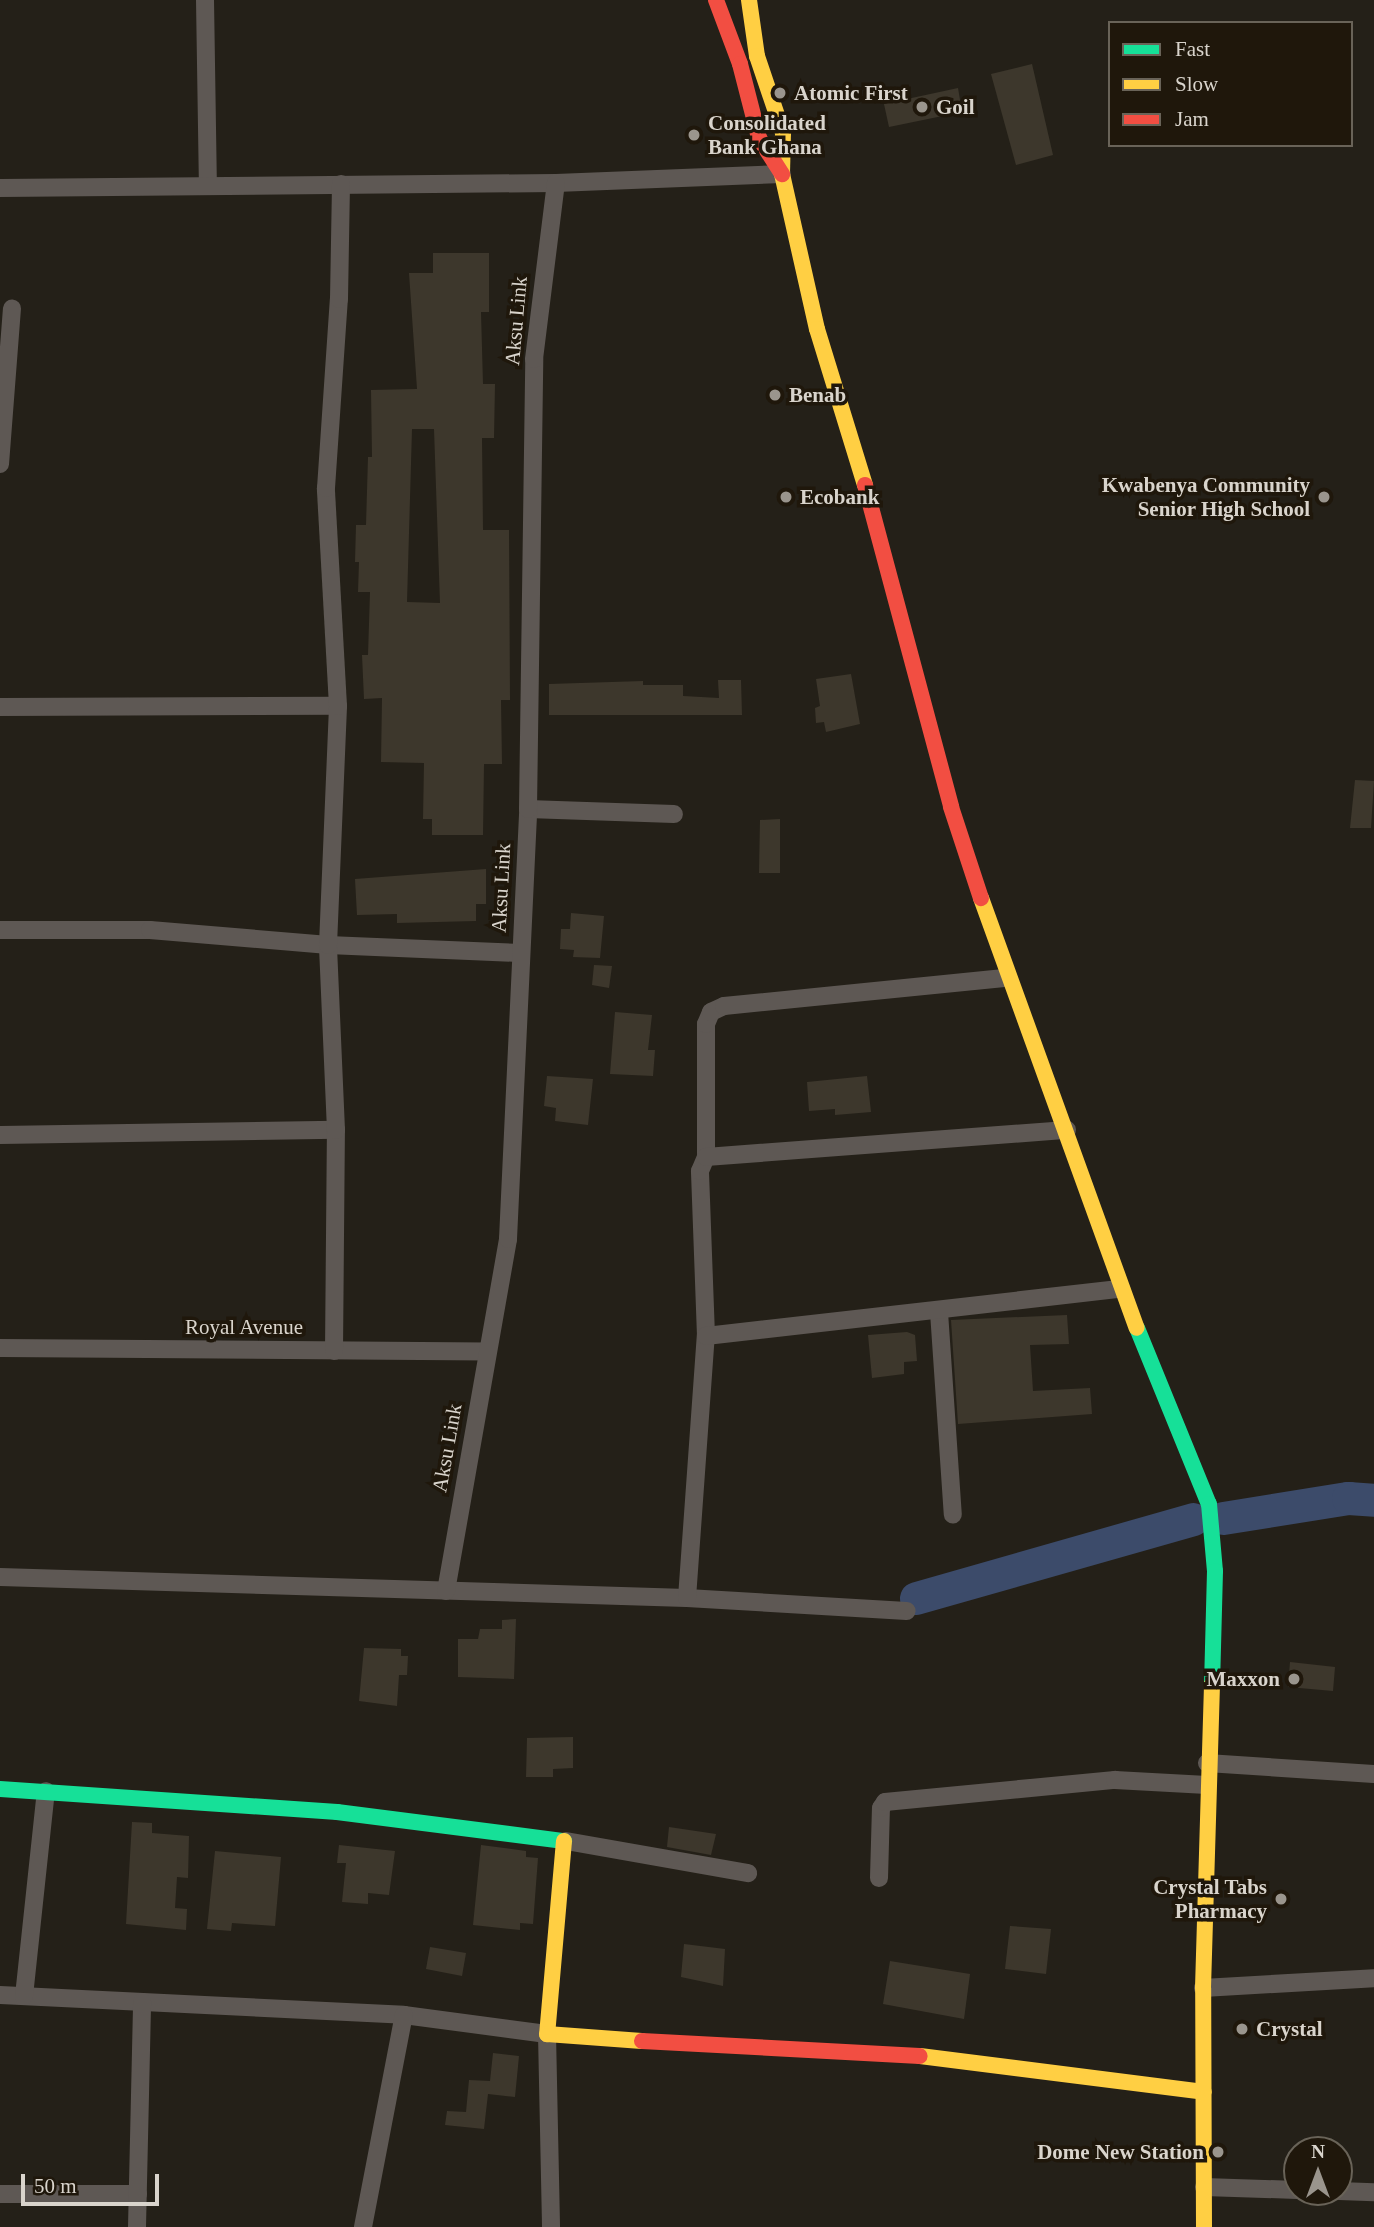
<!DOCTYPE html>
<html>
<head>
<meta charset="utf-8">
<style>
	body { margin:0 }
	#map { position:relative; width:1374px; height:2227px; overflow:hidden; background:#242018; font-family:"Times New Roman",serif }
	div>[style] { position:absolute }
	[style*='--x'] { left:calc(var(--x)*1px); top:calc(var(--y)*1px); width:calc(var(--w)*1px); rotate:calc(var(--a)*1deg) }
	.river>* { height:33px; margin:-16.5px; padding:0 16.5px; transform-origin:16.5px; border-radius:16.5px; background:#3c4b6a }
	.building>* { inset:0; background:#3d372c }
	.street>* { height:18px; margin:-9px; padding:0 9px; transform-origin:9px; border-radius:9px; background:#5e5854 }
	.fast>* { height:16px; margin:-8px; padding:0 8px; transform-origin:8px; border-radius:8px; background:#16e098 }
	.slow>* { height:16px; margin:-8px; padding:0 8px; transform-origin:8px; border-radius:8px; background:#ffcf43 }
	.jam>* { height:16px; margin:-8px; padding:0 8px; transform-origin:8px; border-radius:8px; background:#f24e42 }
	.dots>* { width:19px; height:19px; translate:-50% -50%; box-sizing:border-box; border:4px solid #1f170b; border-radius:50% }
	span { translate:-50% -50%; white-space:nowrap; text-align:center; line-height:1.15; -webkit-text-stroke:7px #1f170b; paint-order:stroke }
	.poi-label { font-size:21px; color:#d9d4cc; font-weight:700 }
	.left { translate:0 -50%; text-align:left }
	.right { translate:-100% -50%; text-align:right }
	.street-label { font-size:21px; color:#d9d4cc }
	.legend { position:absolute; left:1108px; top:21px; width:245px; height:126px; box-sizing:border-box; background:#1f170b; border:2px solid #696358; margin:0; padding:9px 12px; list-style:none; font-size:21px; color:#d9d4cc }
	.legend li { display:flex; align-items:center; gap:14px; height:35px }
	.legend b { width:35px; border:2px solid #696358 }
	.north { position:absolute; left:1283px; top:2136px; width:70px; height:70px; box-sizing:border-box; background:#1f170b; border:2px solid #696358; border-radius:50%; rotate:0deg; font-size:19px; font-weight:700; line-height:28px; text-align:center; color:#d9d4cc }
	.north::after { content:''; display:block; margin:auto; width:24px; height:32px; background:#9a958d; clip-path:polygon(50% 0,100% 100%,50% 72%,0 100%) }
	.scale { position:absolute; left:21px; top:2174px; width:138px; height:32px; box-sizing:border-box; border:4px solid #d9d4cc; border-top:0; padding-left:9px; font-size:21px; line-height:24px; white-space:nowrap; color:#d9d4cc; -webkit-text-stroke:5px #1f170b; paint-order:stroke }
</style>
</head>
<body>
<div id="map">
	<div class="river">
		<div style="--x:1223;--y:1518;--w:127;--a:-9.1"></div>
		<div style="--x:1348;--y:1498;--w:26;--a:4"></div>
		<div style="--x:916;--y:1598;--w:288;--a:-15.9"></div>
	</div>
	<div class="building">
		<div style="clip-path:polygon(1032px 64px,1053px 155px,1016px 165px,991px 74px)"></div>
		<div style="clip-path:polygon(958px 88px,962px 112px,889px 127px,884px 104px)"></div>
		<div style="clip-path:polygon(evenodd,433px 253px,489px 253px,489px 312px,481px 312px,483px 384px,495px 384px,494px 438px,482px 438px,483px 530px,509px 530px,510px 700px,501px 700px,502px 764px,484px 764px,483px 835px,432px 835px,432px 819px,423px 819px,424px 763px,381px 762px,382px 698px,364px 699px,362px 655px,368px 655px,370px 592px,358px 592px,359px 562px,355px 562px,356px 525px,366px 525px,368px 457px,372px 457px,371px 390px,417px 389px,409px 273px,433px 273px,433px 253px,412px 429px,434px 429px,440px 603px,407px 602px,412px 429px)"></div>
		<div style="clip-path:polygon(851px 674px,860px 724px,826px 732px,824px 722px,816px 723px,815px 708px,820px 706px,816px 679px)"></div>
		<div style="clip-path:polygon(718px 680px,741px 680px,742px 715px,549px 715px,549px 684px,643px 681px,643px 685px,683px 685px,683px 696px,719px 698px)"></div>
		<div style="clip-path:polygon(1355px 780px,1374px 781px,1371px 828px,1350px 828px)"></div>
		<div style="clip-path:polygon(780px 819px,780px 873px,759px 873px,760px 820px)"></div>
		<div style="clip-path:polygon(486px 869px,486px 904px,476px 904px,476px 921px,397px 923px,397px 914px,357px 915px,355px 879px)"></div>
		<div style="clip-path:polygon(571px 913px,604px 916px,600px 958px,573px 957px,574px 950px,560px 949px,561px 929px,570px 929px)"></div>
		<div style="clip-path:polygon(594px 965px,612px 966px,609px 988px,592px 985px)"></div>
		<div style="clip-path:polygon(615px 1012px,652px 1015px,648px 1050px,655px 1050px,653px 1076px,610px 1074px)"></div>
		<div style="clip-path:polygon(547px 1076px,593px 1079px,588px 1125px,555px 1121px,556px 1108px,544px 1106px)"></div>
		<div style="clip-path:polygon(867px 1076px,871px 1112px,835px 1115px,835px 1109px,809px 1111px,807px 1082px)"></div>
		<div style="clip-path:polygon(1067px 1315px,1069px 1344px,1030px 1345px,1033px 1391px,1090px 1388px,1092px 1414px,958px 1424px,951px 1320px)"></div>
		<div style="clip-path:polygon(907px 1332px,915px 1335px,917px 1361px,904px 1362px,904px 1374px,872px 1378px,868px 1335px)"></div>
		<div style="clip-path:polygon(516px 1619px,514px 1679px,458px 1677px,458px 1639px,478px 1639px,480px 1629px,502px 1629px,502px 1620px)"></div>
		<div style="clip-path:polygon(364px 1648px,401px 1649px,401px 1656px,408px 1656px,407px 1675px,399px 1675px,397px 1706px,359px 1701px)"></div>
		<div style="clip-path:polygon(1290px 1662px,1335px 1667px,1333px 1691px,1288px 1687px)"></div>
		<div style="clip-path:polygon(573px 1737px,573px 1768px,553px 1769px,553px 1777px,526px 1777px,527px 1738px)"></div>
		<div style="clip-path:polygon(132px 1822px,152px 1823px,152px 1833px,189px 1836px,188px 1878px,177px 1877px,175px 1908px,187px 1909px,186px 1930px,126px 1924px)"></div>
		<div style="clip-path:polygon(669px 1827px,716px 1834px,711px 1855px,667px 1847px)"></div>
		<div style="clip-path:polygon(339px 1845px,395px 1851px,389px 1895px,368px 1893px,368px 1904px,342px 1902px,346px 1863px,337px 1863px)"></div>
		<div style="clip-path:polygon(481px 1845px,526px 1851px,526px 1857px,538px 1858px,533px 1924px,520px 1923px,520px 1930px,473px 1925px)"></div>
		<div style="clip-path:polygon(215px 1851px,281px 1857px,275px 1926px,232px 1923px,231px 1931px,207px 1929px)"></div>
		<div style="clip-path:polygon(1010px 1926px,1051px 1929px,1046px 1974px,1005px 1969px)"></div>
		<div style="clip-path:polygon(684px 1944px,725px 1949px,723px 1986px,681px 1977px)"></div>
		<div style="clip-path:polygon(430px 1947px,466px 1953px,462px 1976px,426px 1969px)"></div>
		<div style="clip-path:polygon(890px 1961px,970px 1974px,964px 2019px,883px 2004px)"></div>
		<div style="clip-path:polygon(493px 2053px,519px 2056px,515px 2097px,488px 2094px,484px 2129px,445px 2125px,447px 2111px,466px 2112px,469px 2080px,490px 2081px)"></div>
	</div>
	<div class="street">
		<div style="--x:205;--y:0;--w:186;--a:89.1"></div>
		<div style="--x:0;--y:188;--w:556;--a:-0.52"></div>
		<div style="--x:556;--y:183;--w:226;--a:-2.3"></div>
		<div style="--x:0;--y:464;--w:156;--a:-85.6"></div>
		<div style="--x:0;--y:707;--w:338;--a:-0.2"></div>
		<div style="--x:528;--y:809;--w:146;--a:2"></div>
		<div style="--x:0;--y:930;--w:150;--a:0"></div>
		<div style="--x:150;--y:930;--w:179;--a:4.8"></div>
		<div style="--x:328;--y:945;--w:192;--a:2.4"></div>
		<div style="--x:0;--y:1135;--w:336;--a:-0.9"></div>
		<div style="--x:706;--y:1157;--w:133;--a:-90"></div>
		<div style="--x:706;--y:1024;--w:13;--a:-67"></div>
		<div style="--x:711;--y:1012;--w:14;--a:-25"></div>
		<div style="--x:724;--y:1006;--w:284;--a:-5.7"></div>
		<div style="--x:939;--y:1312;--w:203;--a:86.1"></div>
		<div style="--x:706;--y:1336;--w:165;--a:-92.1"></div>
		<div style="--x:700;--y:1171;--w:15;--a:-67"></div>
		<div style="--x:706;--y:1157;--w:362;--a:-4.3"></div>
		<div style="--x:0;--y:1348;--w:487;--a:0.4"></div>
		<div style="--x:334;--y:1351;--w:221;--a:-89.5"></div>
		<div style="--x:336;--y:1130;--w:185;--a:-92.5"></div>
		<div style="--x:328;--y:945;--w:239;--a:-87.6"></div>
		<div style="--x:338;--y:706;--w:218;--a:-93.2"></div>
		<div style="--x:326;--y:488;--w:189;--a:-86.1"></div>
		<div style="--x:339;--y:299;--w:115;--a:-89"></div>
		<div style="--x:0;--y:1577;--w:687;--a:1.75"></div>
		<div style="--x:687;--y:1598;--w:220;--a:3.4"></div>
		<div style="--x:446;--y:1591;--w:357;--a:-80"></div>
		<div style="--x:508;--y:1239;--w:430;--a:-87.3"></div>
		<div style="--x:528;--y:809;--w:450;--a:-89.2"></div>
		<div style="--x:534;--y:359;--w:177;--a:-82.9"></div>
		<div style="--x:687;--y:1598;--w:263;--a:-85.9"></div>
		<div style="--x:706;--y:1336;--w:418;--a:-6.5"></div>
		<div style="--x:1207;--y:1763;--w:167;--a:3.8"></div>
		<div style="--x:566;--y:1841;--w:185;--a:10"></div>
		<div style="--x:879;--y:1878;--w:70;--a:-88.4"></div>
		<div style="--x:881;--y:1808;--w:7;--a:-56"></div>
		<div style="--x:885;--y:1802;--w:231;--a:-5.5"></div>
		<div style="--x:1115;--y:1780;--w:92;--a:3.1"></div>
		<div style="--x:1203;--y:1988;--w:171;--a:-3.3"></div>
		<div style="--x:0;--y:1995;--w:404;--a:2.8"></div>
		<div style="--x:404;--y:2015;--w:144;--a:7.6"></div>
		<div style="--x:547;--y:2034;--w:193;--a:88.8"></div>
		<div style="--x:24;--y:1996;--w:206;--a:-83.9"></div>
		<div style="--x:1204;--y:2187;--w:93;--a:1.8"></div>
		<div style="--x:1339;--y:2191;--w:35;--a:2"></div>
		<div style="--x:0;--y:2194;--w:138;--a:0"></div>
		<div style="--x:137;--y:2227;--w:225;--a:-88.7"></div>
		<div style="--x:363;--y:2227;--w:216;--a:-79.1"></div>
	</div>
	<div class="fast">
		<div style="--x:1137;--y:1328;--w:190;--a:67.8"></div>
		<div style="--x:1209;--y:1504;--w:67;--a:84.9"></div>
		<div style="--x:1215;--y:1571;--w:113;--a:91.5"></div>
		<div style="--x:0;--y:1789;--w:338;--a:3.9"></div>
		<div style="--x:337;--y:1812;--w:229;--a:7.3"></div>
	</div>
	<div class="slow">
		<div style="--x:749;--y:0;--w:57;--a:81.9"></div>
		<div style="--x:757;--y:56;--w:81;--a:71.3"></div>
		<div style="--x:783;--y:133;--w:41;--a:91.4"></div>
		<div style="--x:782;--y:174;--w:159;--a:77.3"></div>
		<div style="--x:817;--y:329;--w:163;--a:72.9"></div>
		<div style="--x:981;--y:898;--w:457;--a:70.1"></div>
		<div style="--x:564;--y:1841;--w:194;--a:95"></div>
		<div style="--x:547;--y:2034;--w:95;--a:4.2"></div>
		<div style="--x:920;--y:2056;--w:286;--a:7.2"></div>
		<div style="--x:1204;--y:2227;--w:239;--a:-90.2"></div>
		<div style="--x:1203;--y:1988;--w:304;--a:-88.3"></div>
	</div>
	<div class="jam">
		<div style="--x:716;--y:0;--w:68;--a:69.4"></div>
		<div style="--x:740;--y:64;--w:76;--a:75.6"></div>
		<div style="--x:759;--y:138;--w:43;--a:57.4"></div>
		<div style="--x:865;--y:485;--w:333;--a:75"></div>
		<div style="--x:951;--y:807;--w:96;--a:71.8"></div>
		<div style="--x:642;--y:2041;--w:278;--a:3.1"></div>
	</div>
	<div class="dots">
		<div style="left:780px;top:93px;background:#9a958d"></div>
		<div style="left:922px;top:107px;background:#9a958d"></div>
		<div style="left:694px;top:135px;background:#9a958d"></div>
		<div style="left:775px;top:395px;background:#9a958d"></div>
		<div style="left:786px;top:497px;background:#9a958d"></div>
		<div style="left:1324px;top:497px;background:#9a958d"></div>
		<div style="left:1294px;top:1679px;background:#9a958d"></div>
		<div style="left:1281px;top:1899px;background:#9a958d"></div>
		<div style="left:1242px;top:2029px;background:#9a958d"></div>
		<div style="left:1218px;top:2152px;background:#9a958d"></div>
	</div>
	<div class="poi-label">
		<span class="left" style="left:794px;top:93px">Atomic First</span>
		<span class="left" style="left:936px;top:107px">Goil</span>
		<span class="left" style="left:708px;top:135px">Consolidated<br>Bank Ghana</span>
		<span class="left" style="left:789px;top:395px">Benab</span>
		<span class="right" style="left:1310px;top:497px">Kwabenya Community<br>Senior High School</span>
		<span class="left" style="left:800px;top:497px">Ecobank</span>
		<span class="right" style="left:1280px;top:1679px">Maxxon</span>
		<span class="right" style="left:1267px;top:1899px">Crystal Tabs<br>Pharmacy</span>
		<span class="left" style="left:1256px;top:2029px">Crystal</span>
		<span class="right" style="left:1204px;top:2152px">Dome New Station</span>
	</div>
	<div class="street-label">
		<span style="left:516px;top:321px;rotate:-85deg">Aksu Link</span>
		<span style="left:501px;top:888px;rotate:-87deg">Aksu Link</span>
		<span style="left:244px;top:1327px">Royal Avenue</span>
		<span style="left:447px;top:1448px;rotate:-80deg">Aksu Link</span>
	</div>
	<ul class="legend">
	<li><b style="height:9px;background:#16e098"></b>Fast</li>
	<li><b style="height:9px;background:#ffcf43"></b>Slow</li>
	<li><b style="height:9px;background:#f24e42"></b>Jam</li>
	</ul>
	<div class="north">N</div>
	<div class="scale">50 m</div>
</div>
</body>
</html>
